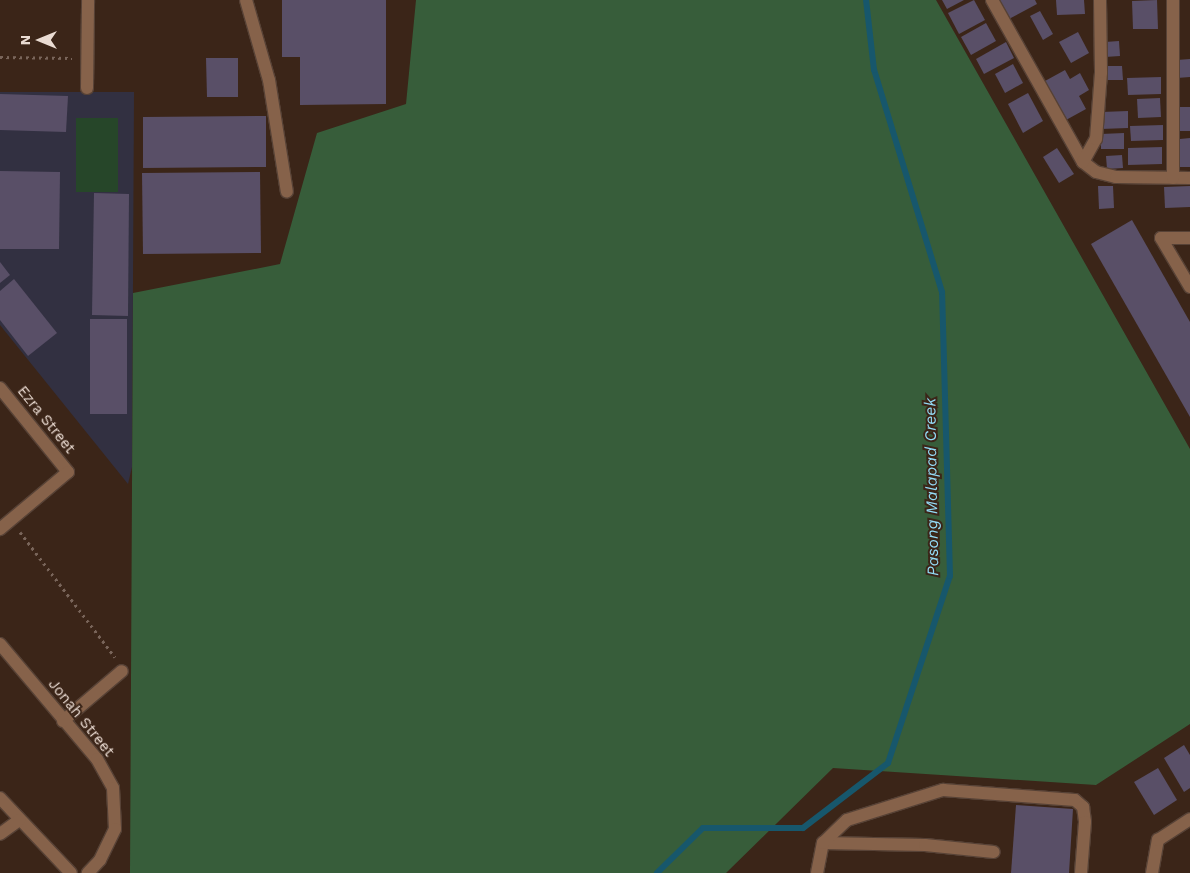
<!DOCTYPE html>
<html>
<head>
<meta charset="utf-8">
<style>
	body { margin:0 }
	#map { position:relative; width:1190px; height:873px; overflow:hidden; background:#3b2518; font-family:"Work Sans",sans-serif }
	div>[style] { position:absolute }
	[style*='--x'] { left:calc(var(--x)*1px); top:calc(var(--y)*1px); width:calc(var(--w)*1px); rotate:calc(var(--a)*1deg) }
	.education>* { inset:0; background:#323041 }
	.green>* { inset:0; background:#264629 }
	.forest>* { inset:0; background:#375d3a }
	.stream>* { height:6px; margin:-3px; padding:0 3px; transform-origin:3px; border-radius:3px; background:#17576c }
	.building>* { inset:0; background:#594f67 }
	.path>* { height:3px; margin-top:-1.5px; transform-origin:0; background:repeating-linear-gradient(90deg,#79655a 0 2.5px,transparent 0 6.5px) }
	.roads { filter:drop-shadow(1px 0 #574236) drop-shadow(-1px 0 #574236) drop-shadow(0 1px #574236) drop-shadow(0 -1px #574236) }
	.minor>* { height:12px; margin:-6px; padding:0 6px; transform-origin:6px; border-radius:6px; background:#86624a }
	span { translate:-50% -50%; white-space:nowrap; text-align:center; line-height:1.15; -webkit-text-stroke:4px #3b2518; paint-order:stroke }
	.street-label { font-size:15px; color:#eadbd2 }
	.water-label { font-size:16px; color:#93dbf6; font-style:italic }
	.north { position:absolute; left:15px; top:15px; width:50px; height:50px; -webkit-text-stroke:4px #3b2518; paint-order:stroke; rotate:270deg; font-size:14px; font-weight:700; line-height:20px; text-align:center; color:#eadbd2 }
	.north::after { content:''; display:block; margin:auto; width:18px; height:22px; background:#eadbd2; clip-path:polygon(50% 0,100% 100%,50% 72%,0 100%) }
</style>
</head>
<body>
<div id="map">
	<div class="education">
		<div style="clip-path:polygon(0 92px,134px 92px,132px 467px,128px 484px,0 325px)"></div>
	</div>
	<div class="green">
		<div style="clip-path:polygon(76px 118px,118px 118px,118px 192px,76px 192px)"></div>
	</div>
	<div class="forest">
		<div style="clip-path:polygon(416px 0,936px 0,1190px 449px,1190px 724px,1096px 785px,833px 768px,726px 873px,130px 873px,133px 293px,280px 264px,317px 133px,406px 104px)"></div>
	</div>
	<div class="stream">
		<div style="--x:657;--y:873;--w:64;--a:-44.4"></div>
		<div style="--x:703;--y:828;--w:100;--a:0"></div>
		<div style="--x:803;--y:828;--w:107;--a:-37.4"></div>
		<div style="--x:888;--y:763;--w:197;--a:-71.7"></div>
		<div style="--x:950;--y:576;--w:284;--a:-91.6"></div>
		<div style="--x:942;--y:292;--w:232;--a:-107"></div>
		<div style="--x:874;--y:70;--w:70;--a:-96.5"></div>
	</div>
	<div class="building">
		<div style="clip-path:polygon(282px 0,386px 0,386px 104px,300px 105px,300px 57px,282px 57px)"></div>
		<div style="clip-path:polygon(942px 0,964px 0,947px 9px)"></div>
		<div style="clip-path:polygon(974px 0,985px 20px,959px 34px,948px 13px)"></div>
		<div style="clip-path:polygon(996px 0,1035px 0,1037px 4px,1007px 20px)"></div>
		<div style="clip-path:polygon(1056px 0,1084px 0,1085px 14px,1057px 15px)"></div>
		<div style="clip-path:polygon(1157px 0,1158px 29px,1133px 29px,1132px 1px)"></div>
		<div style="clip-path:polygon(1040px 11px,1053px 34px,1043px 40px,1030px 16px)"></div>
		<div style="clip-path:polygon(986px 23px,996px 41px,971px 55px,961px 37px)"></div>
		<div style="clip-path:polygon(1078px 32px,1089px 53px,1071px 63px,1059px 42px)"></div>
		<div style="clip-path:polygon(1119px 41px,1120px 56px,1105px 57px,1105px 42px)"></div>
		<div style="clip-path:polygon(1006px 42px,1014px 58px,984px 74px,976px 59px)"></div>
		<div style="clip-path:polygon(206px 58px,238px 58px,238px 97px,207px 97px)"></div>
		<div style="clip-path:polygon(1190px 59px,1190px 77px,1177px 78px,1177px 60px)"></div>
		<div style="clip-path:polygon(1013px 64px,1023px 83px,1005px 93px,995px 74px)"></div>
		<div style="clip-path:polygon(1104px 66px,1122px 66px,1123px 80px,1105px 80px)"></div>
		<div style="clip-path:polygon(1065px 70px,1070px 79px,1080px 73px,1089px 90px,1079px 96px,1086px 109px,1066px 120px,1045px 81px)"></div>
		<div style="clip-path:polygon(1161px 77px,1161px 94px,1128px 95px,1127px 78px)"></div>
		<div style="clip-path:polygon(1028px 93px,1043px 121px,1023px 133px,1008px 104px)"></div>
		<div style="clip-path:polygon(0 94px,68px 96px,66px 132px,0 130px)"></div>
		<div style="clip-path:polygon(1160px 98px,1161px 117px,1138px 118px,1137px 99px)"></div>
		<div style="clip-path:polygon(1176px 107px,1190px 107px,1190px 131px,1177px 131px)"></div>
		<div style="clip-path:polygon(1128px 111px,1128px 128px,1101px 129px,1101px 112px)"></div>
		<div style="clip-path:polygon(266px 116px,266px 167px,143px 168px,143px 117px)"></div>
		<div style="clip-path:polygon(1163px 125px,1163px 140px,1131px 141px,1130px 126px)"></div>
		<div style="clip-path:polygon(1124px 133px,1124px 149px,1101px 149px,1101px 134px)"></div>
		<div style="clip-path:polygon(1190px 138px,1190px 167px,1180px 167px,1180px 139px)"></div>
		<div style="clip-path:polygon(1162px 147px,1162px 164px,1128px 165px,1128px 148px)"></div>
		<div style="clip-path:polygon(1057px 148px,1074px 174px,1059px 183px,1043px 157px)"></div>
		<div style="clip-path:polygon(1122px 155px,1123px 168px,1107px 169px,1106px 156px)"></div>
		<div style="clip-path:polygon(0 171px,60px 172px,59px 249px,0 249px)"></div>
		<div style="clip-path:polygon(260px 172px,261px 253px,143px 254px,142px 173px)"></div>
		<div style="clip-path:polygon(1098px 186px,1113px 186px,1114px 208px,1099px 209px)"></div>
		<div style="clip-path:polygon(1190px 186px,1190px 207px,1165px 208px,1164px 187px)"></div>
		<div style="clip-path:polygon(94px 193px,129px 194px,128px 316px,92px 315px)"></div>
		<div style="clip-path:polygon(1132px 220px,1190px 322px,1190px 417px,1091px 244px)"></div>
		<div style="clip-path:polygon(0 262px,10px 275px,0 283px)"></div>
		<div style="clip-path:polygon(14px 279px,57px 333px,28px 356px,0 320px,0 291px)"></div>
		<div style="clip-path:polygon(90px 319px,127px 319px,127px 414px,90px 414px)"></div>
		<div style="clip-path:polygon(1184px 745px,1190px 755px,1190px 788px,1184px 792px,1164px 758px)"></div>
		<div style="clip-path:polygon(1158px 768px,1177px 800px,1154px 815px,1134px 782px)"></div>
		<div style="clip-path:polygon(1016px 805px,1073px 809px,1069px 873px,1011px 873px)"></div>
	</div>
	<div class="path">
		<div style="--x:0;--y:57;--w:72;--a:0.8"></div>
		<div style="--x:20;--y:532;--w:157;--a:52.8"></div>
	</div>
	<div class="roads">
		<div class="minor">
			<div style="--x:246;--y:0;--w:83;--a:74"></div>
			<div style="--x:269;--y:80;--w:113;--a:80.9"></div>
			<div style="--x:992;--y:0;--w:186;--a:60.7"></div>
			<div style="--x:1083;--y:162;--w:16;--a:38"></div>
			<div style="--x:1096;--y:172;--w:21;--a:14"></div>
			<div style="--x:1116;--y:177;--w:74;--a:0.8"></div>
			<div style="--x:1173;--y:0;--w:178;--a:90"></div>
			<div style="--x:87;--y:88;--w:88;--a:-89.3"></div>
			<div style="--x:1083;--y:162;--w:26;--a:-61"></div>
			<div style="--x:1096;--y:139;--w:67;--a:-85.7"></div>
			<div style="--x:1101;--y:72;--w:72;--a:-90.8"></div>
			<div style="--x:1161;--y:238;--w:57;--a:59.4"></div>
			<div style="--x:1161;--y:238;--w:29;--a:0"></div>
			<div style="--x:0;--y:388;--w:108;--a:51"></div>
			<div style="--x:68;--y:472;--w:89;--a:140"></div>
			<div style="--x:0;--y:644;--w:150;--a:49.9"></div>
			<div style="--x:97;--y:759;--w:33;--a:61"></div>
			<div style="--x:113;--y:788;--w:41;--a:87.2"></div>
			<div style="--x:115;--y:829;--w:34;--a:116"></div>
			<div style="--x:100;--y:860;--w:18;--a:133"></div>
			<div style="--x:63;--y:721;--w:77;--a:-40.3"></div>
			<div style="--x:0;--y:798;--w:103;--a:46.6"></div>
			<div style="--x:0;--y:834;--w:24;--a:-36"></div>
			<div style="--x:823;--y:843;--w:102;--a:1.1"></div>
			<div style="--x:925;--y:845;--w:69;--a:5.8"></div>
			<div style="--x:817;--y:873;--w:31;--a:-79"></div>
			<div style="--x:823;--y:843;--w:33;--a:-44"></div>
			<div style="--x:847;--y:820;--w:101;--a:-17.4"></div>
			<div style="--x:943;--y:790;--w:132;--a:4.3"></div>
			<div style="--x:1075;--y:800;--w:11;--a:41"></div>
			<div style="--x:1083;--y:807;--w:15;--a:82"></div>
			<div style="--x:1085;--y:822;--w:51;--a:94.5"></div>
			<div style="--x:1152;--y:873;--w:34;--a:-80"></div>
			<div style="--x:1158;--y:840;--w:38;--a:-33"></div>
		</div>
	</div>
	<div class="street-label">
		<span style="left:46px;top:420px;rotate:51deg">Ezra Street</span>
		<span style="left:81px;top:718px;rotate:51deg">Jonah Street</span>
	</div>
	<div class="water-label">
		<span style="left:932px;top:487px;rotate:-91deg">Pasong Malapad Creek</span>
	</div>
	<div class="north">N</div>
</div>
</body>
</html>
